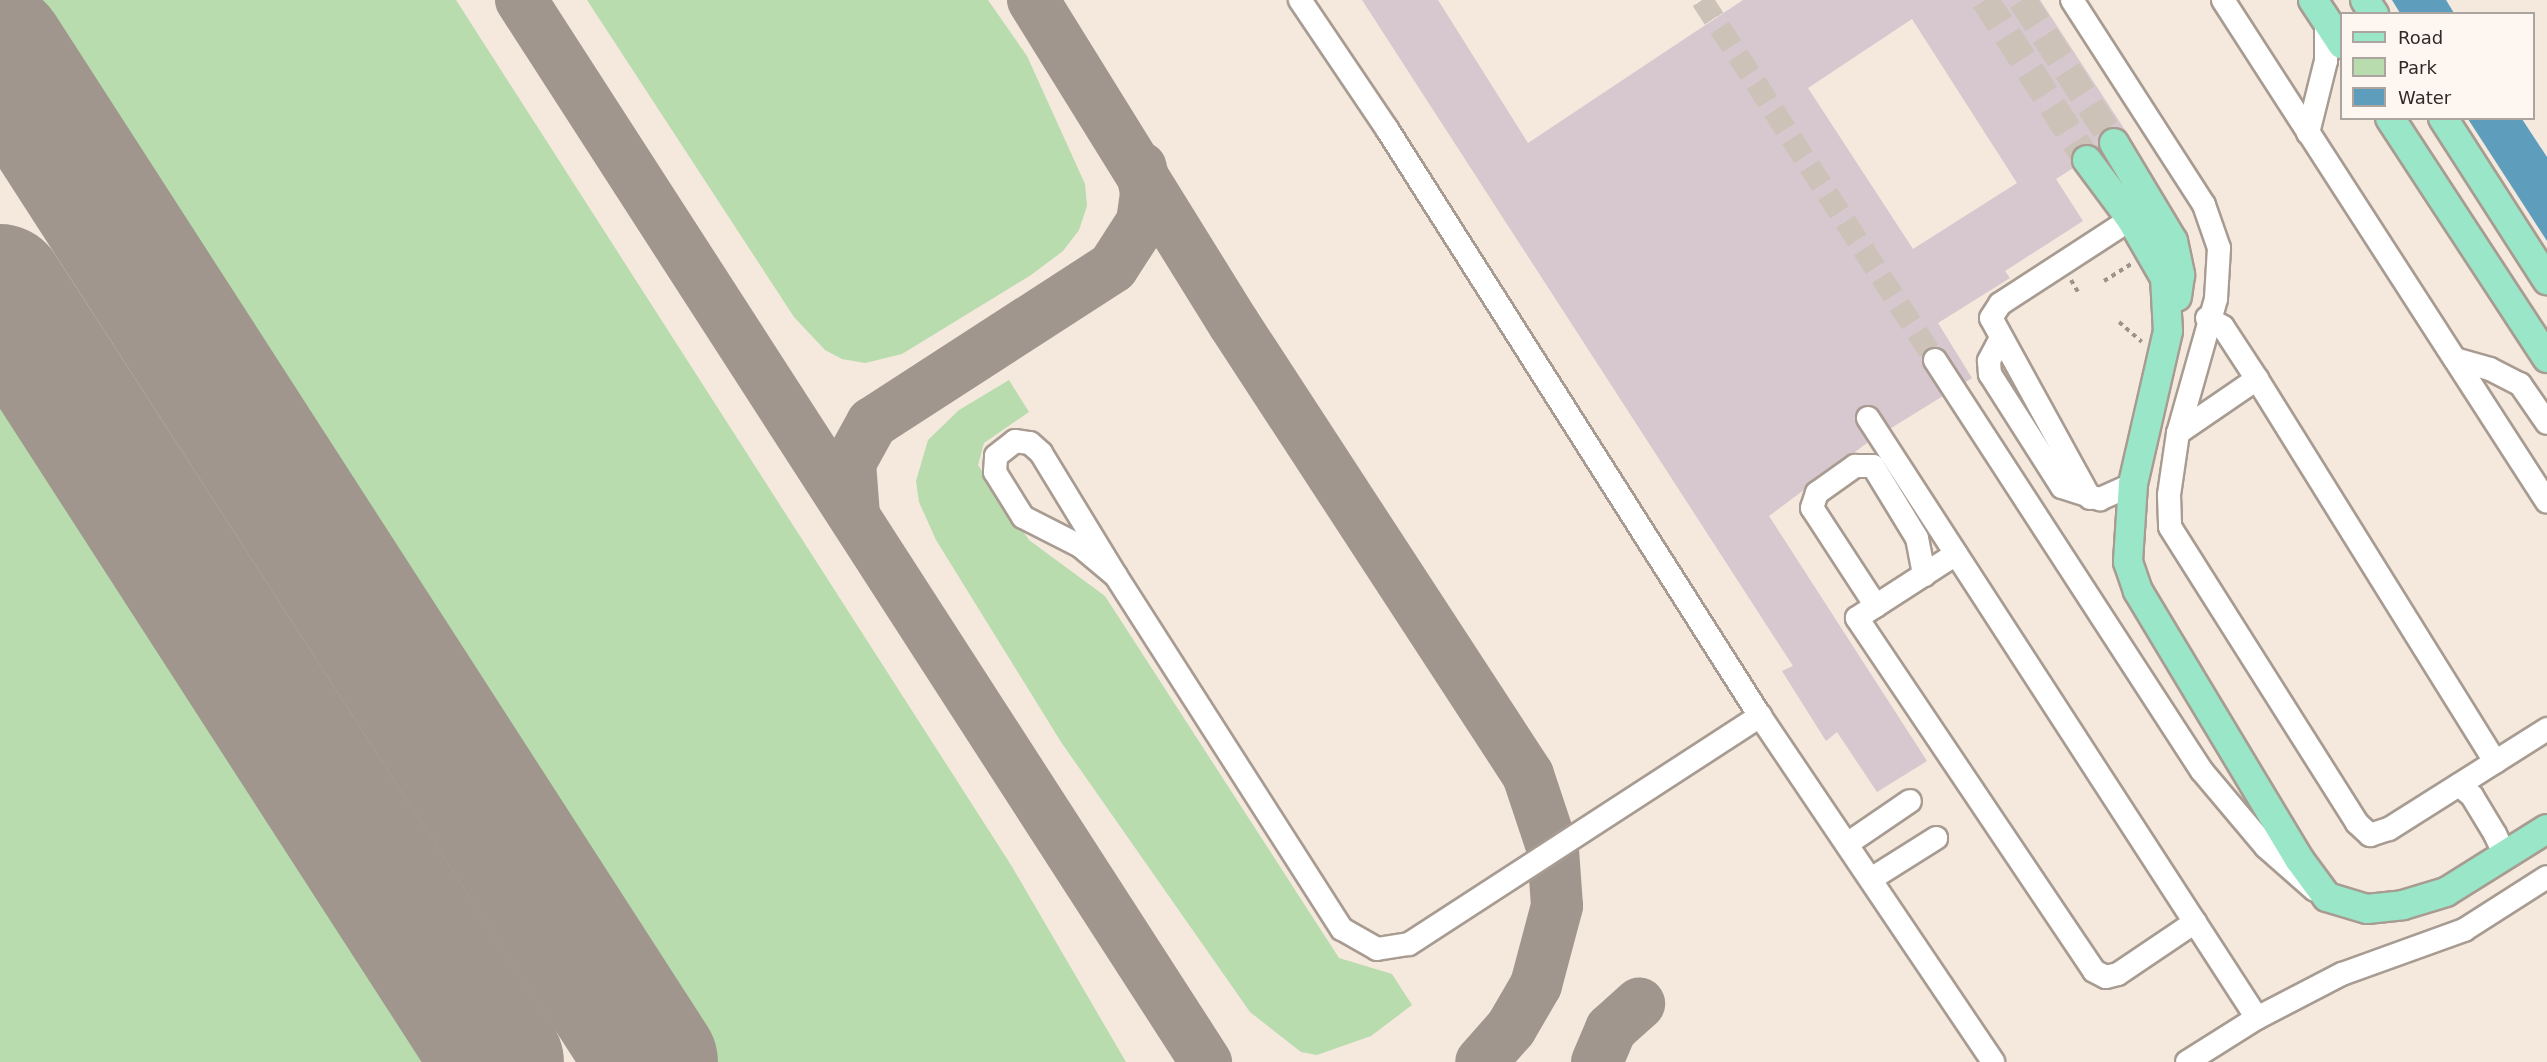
<!DOCTYPE html>
<html>
<head>
<meta charset="utf-8">
<style>
	body { margin:0 }
	#map { position:relative; width:2547px; height:1062px; overflow:hidden; background:#f5e8dd; font-family:"DejaVu Sans",sans-serif }
	div>[style] { position:absolute }
	[style*='--x'] { left:calc(var(--x)*1px); top:calc(var(--y)*1px); width:calc(var(--w)*1px); rotate:calc(var(--a)*1deg) }
	.green>* { inset:0; background:#b8dcae }
	.water>* { inset:0; background:#5e9dbb }
	.taxiway>* { height:52px; margin:-26px; padding:0 26px; transform-origin:26px; border-radius:26px; background:#a0968e }
	.runway>* { height:130px; margin:-65px; padding:0 65px; transform-origin:65px; border-radius:65px; background:#a0968e }
	.building>* { inset:0; background:#d7c7cf }
	.minor-tunnel>* { height:22px; margin-top:-11px; transform-origin:0; background:repeating-linear-gradient(90deg,#cdc2b8 0 22px,transparent 0 33px) }
	.major-tunnel>* { height:28px; margin-top:-14px; transform-origin:0; background:repeating-linear-gradient(90deg,#cdc2b8 0 28px,transparent 0 42px) }
	.path>* { height:4px; margin-top:-2px; transform-origin:0; background:repeating-linear-gradient(90deg,#9b928a 0 4.5px,transparent 0 9px) }
	.roads { filter:drop-shadow(2px 0 #a89c92) drop-shadow(-2px 0 #a89c92) drop-shadow(0 2px #a89c92) drop-shadow(0 -2px #a89c92) }
	.minor>* { height:22px; margin:-11px; padding:0 11px; transform-origin:11px; border-radius:11px; background:#fff }
	.major>* { height:28px; margin:-14px; padding:0 14px; transform-origin:14px; border-radius:14px; background:#9ae6c8 }
	span { translate:-50% -50%; white-space:nowrap; text-align:center; line-height:1.15; -webkit-text-stroke:4.5px #fef6f0; paint-order:stroke }
	.legend { position:absolute; left:2340px; top:12px; width:195px; height:108px; box-sizing:border-box; background:#fef6f0; border:2px solid #aba49f; margin:0; padding:8px 10px; list-style:none; font-size:18px; color:#2f2a26 }
	.legend li { display:flex; align-items:center; gap:12px; height:30px }
	.legend b { width:30px; border:2px solid #aba49f }
</style>
</head>
<body>
<div id="map">
	<div class="green">
		<div style="clip-path:polygon(0 0,456px 0,1011px 865px,1126px 1062px,680px 1062px)"></div>
		<div style="clip-path:polygon(587px 0,988px 0,1027px 56px,1085px 184px,1087px 206px,1079px 230px,1063px 251px,1031px 275px,902px 354px,865px 363px,842px 359px,825px 350px,794px 317px)"></div>
		<div style="clip-path:polygon(0 329px,473px 1062px,0 1062px)"></div>
		<div style="clip-path:polygon(1009px 380px,1029px 412px,984px 443px,978px 465px,1029px 540px,1105px 596px,1339px 958px,1392px 974px,1412px 1005px,1371px 1036px,1317px 1055px,1301px 1052px,1250px 1012px,1061px 742px,936px 540px,919px 502px,916px 481px,928px 440px,959px 410px)"></div>
	</div>
	<div class="water">
		<div style="clip-path:polygon(2392px 0,2446px 0,2454px 13px,2400px 13px)"></div>
		<div style="clip-path:polygon(2468px 119px,2522px 119px,2547px 157px,2547px 241px)"></div>
	</div>
	<div class="taxiway">
		<div style="--x:521;--y:0;--w:1264;--a:57.18"></div>
		<div style="--x:1033;--y:0;--w:381;--a:58.2"></div>
		<div style="--x:1234;--y:324;--w:538;--a:56.9"></div>
		<div style="--x:1528;--y:775;--w:79;--a:71.6"></div>
		<div style="--x:1553;--y:850;--w:56;--a:85.9"></div>
		<div style="--x:1557;--y:906;--w:82;--a:104.9"></div>
		<div style="--x:1536;--y:985;--w:50;--a:120.2"></div>
		<div style="--x:1511;--y:1028;--w:45;--a:131.4"></div>
		<div style="--x:854;--y:515;--w:52;--a:-94.4"></div>
		<div style="--x:850;--y:463;--w:46;--a:-61.2"></div>
		<div style="--x:872;--y:423;--w:287;--a:-32.9"></div>
		<div style="--x:1113;--y:267;--w:54;--a:-57.2"></div>
		<div style="--x:1142;--y:222;--w:30;--a:-82"></div>
		<div style="--x:1146;--y:192;--w:25;--a:-102"></div>
		<div style="--x:1597;--y:1062;--w:36;--a:-67"></div>
		<div style="--x:1611;--y:1029;--w:38;--a:-42"></div>
	</div>
	<div class="runway">
		<div style="--x:0;--y:49;--w:1205;--a:57.19"></div>
		<div style="--x:0;--y:289;--w:920;--a:57.16"></div>
	</div>
	<div class="building">
		<div style="clip-path:polygon(evenodd,1362px 0,1438px 0,1528px 143px,1743px 0,2040px 0,2127px 133px,2056px 179px,2083px 221px,2005px 271px,2010px 278px,1938px 323px,1972px 378px,1867px 443px,1769px 516px,1927px 761px,1877px 792px,1837px 732px,1826px 741px,1782px 671px,1793px 666px,1362px 0,1912px 19px,2017px 183px,1913px 249px,1808px 88px,1912px 19px)"></div>
	</div>
	<div class="minor-tunnel">
		<div style="--x:1702;--y:0;--w:429;--a:57.1"></div>
	</div>
	<div class="major-tunnel">
		<div style="--x:1985;--y:0;--w:190;--a:57.5"></div>
		<div style="--x:2022;--y:0;--w:170;--a:57.2"></div>
	</div>
	<div class="path">
		<div style="--x:2071;--y:280;--w:14;--a:60"></div>
		<div style="--x:2104;--y:281;--w:32;--a:-32"></div>
		<div style="--x:2119;--y:322;--w:30;--a:41"></div>
	</div>
	<div class="roads">
		<div class="minor">
			<div style="--x:1300;--y:0;--w:156;--a:56"></div>
			<div style="--x:1387;--y:129;--w:695;--a:57.57"></div>
			<div style="--x:1760;--y:716;--w:417;--a:56"></div>
			<div style="--x:2072;--y:0;--w:244;--a:57.2"></div>
			<div style="--x:2204;--y:205;--w:46;--a:70.8"></div>
			<div style="--x:2219;--y:248;--w:51;--a:93.4"></div>
			<div style="--x:2216;--y:299;--w:139;--a:105.8"></div>
			<div style="--x:2178;--y:433;--w:63;--a:98.3"></div>
			<div style="--x:2169;--y:495;--w:32;--a:88"></div>
			<div style="--x:2170;--y:527;--w:350;--a:57.7"></div>
			<div style="--x:2357;--y:823;--w:18;--a:43"></div>
			<div style="--x:2370;--y:835;--w:20;--a:-18"></div>
			<div style="--x:2389;--y:829;--w:187;--a:-32.3"></div>
			<div style="--x:2223;--y:0;--w:597;--a:57.16"></div>
			<div style="--x:2308;--y:133;--w:74;--a:-76"></div>
			<div style="--x:2326;--y:61;--w:41;--a:-90"></div>
			<div style="--x:2207;--y:318;--w:18;--a:29"></div>
			<div style="--x:2223;--y:327;--w:62;--a:56.8"></div>
			<div style="--x:2257;--y:379;--w:451;--a:58.1"></div>
			<div style="--x:2000;--y:340;--w:24;--a:118"></div>
			<div style="--x:1989;--y:361;--w:13;--a:86"></div>
			<div style="--x:1990;--y:374;--w:134;--a:57.5"></div>
			<div style="--x:2062;--y:487;--w:40;--a:18"></div>
			<div style="--x:2100;--y:499;--w:36;--a:-24"></div>
			<div style="--x:2455;--y:359;--w:36;--a:16"></div>
			<div style="--x:2490;--y:369;--w:34;--a:27"></div>
			<div style="--x:2520;--y:384;--w:47;--a:55.3"></div>
			<div style="--x:1935;--y:360;--w:490;--a:57"></div>
			<div style="--x:2202;--y:771;--w:99;--a:49.9"></div>
			<div style="--x:2266;--y:847;--w:65;--a:41.3"></div>
			<div style="--x:1868;--y:418;--w:715;--a:57.04"></div>
			<div style="--x:2178;--y:433;--w:96;--a:-34.4"></div>
			<div style="--x:1015;--y:441;--w:15;--a:8"></div>
			<div style="--x:1030;--y:443;--w:15;--a:42"></div>
			<div style="--x:1041;--y:453;--w:144;--a:58.6"></div>
			<div style="--x:1116;--y:576;--w:47;--a:-140.2"></div>
			<div style="--x:1080;--y:546;--w:64;--a:-153"></div>
			<div style="--x:1023;--y:517;--w:53;--a:-121.9"></div>
			<div style="--x:995;--y:472;--w:16;--a:-86"></div>
			<div style="--x:996;--y:456;--w:24;--a:-38"></div>
			<div style="--x:2090;--y:498;--w:205;--a:-118.8"></div>
			<div style="--x:1991;--y:318;--w:17;--a:-57"></div>
			<div style="--x:2000;--y:304;--w:156;--a:-33"></div>
			<div style="--x:1956;--y:554;--w:118;--a:147.1"></div>
			<div style="--x:1857;--y:618;--w:425;--a:56.1"></div>
			<div style="--x:2094;--y:971;--w:13;--a:27"></div>
			<div style="--x:2106;--y:977;--w:12;--a:-14"></div>
			<div style="--x:2118;--y:974;--w:93;--a:-34"></div>
			<div style="--x:1116;--y:576;--w:419;--a:57.4"></div>
			<div style="--x:1342;--y:929;--w:40;--a:29.7"></div>
			<div style="--x:1377;--y:949;--w:32;--a:-9"></div>
			<div style="--x:1409;--y:944;--w:419;--a:-33"></div>
			<div style="--x:1876;--y:606;--w:117;--a:-123.1"></div>
			<div style="--x:1812;--y:508;--w:16;--a:-72"></div>
			<div style="--x:1817;--y:493;--w:47;--a:-35.4"></div>
			<div style="--x:1855;--y:466;--w:18;--a:0"></div>
			<div style="--x:1873;--y:466;--w:84;--a:58.6"></div>
			<div style="--x:1917;--y:538;--w:38;--a:79"></div>
			<div style="--x:2459;--y:785;--w:17;--a:40"></div>
			<div style="--x:2472;--y:796;--w:44;--a:58.8"></div>
			<div style="--x:2495;--y:834;--w:17;--a:65"></div>
			<div style="--x:2502;--y:849;--w:10;--a:107"></div>
			<div style="--x:1847;--y:844;--w:76;--a:-34.3"></div>
			<div style="--x:1871;--y:879;--w:77;--a:-32.2"></div>
			<div style="--x:2187;--y:1062;--w:83;--a:-32.2"></div>
			<div style="--x:2257;--y:1018;--w:96;--a:-27.4"></div>
			<div style="--x:2342;--y:974;--w:130;--a:-19.8"></div>
			<div style="--x:2464;--y:930;--w:98;--a:-32.6"></div>
		</div>
		<div class="major">
			<div style="--x:2313;--y:0;--w:53;--a:56.6"></div>
			<div style="--x:2365;--y:0;--w:17;--a:57"></div>
			<div style="--x:2390;--y:118;--w:287;--a:56.8"></div>
			<div style="--x:2443;--y:118;--w:193;--a:57.3"></div>
			<div style="--x:2114;--y:143;--w:114;--a:59"></div>
			<div style="--x:2173;--y:241;--w:35;--a:78"></div>
			<div style="--x:2180;--y:275;--w:22;--a:98"></div>
			<div style="--x:2087;--y:160;--w:74;--a:53.3"></div>
			<div style="--x:2131;--y:219;--w:68;--a:60"></div>
			<div style="--x:2165;--y:278;--w:53;--a:86.8"></div>
			<div style="--x:2168;--y:331;--w:157;--a:102.9"></div>
			<div style="--x:2133;--y:484;--w:78;--a:93.7"></div>
			<div style="--x:2128;--y:562;--w:31;--a:71"></div>
			<div style="--x:2138;--y:591;--w:313;--a:59"></div>
			<div style="--x:2299;--y:859;--w:47;--a:53.6"></div>
			<div style="--x:2327;--y:897;--w:42;--a:16.7"></div>
			<div style="--x:2367;--y:909;--w:36;--a:-6"></div>
			<div style="--x:2403;--y:905;--w:45;--a:-16.8"></div>
			<div style="--x:2446;--y:892;--w:119;--a:-32"></div>
		</div>
	</div>
	<ul class="legend">
	<li><b style="height:8px;background:#9ae6c8"></b>Road</li>
	<li><b style="height:16px;background:#b8dcae"></b>Park</li>
	<li><b style="height:16px;background:#5e9dbb"></b>Water</li>
	</ul>
</div>
</body>
</html>
